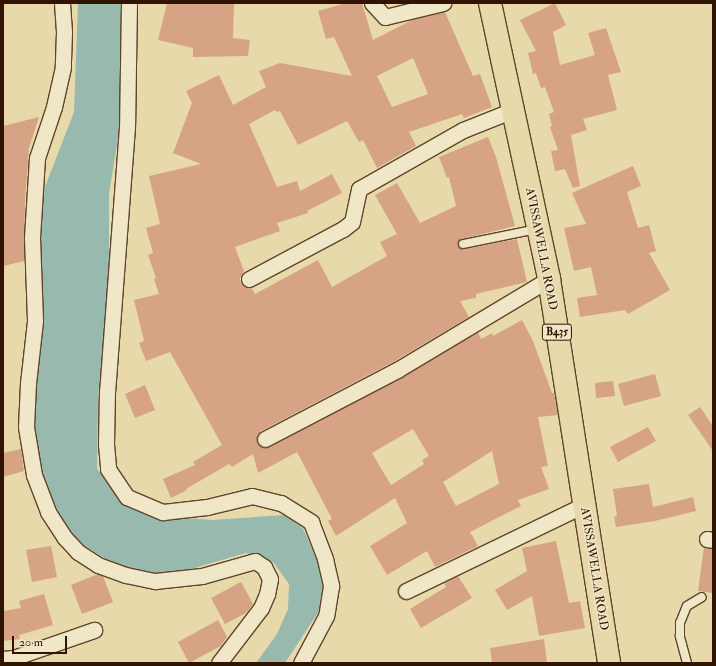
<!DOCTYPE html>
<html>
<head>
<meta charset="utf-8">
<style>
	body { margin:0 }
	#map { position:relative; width:716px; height:666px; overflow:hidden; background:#e8d9ab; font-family:"IM FELL Double Pica",serif }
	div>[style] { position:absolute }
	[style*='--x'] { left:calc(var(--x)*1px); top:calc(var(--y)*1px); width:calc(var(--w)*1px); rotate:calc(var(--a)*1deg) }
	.water>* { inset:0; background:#98b9ae }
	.building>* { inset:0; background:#d6a384 }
	.roads { filter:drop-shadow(1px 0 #5f442c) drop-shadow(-1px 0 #5f442c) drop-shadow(0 1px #5f442c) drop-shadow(0 -1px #5f442c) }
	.service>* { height:8px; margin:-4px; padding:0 4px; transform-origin:4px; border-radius:4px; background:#f0e6c8 }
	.minor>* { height:15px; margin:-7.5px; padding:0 7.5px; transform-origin:7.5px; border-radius:7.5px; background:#f0e6c8 }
	.primary>* { height:22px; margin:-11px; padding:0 11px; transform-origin:11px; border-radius:11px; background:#e8d9ab }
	span { translate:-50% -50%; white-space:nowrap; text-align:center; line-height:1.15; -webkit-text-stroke:3px #f0e6c8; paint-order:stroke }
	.shield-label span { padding:1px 3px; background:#f0e6c8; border:1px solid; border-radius:3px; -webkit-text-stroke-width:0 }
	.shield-label { font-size:11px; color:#311301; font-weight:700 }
	.street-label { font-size:12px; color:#311301 }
	.frame { position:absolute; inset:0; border:4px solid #311301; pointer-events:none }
	.scale { position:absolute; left:12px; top:636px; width:55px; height:18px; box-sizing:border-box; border:2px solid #311301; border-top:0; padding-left:5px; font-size:12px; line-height:14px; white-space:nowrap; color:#311301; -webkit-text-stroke:3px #f0e6c8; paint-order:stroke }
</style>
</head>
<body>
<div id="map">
	<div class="water">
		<div style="clip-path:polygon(78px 3px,122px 3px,122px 113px,109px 194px,109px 296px,98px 397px,97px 469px,125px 502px,157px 516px,213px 520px,284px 515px,303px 528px,323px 575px,321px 608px,285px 663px,256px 663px,277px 634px,288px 609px,289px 584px,273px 562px,246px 553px,164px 577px,122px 569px,72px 538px,38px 472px,31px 399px,38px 205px,74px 112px)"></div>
	</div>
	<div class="building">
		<div style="clip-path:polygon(167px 3px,234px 3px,233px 38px,250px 40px,248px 56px,193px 57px,193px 48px,158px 40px)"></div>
		<div style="clip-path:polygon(evenodd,346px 3px,362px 3px,373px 40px,414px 19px,445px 12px,473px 76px,480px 74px,492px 107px,464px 118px,462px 114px,409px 132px,416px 146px,377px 168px,363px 140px,359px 142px,347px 121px,298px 145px,280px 111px,276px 112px,275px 110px,249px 124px,277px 187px,297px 181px,300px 191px,332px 174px,342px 193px,307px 211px,308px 213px,277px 223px,280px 231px,235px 247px,244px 271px,240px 278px,241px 284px,245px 287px,251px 287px,255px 294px,318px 260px,332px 287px,387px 256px,380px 242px,397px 234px,375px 195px,397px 183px,420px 223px,456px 206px,449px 177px,447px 178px,439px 157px,488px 137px,496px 157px,515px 226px,462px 239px,458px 242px,458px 245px,464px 249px,517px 239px,527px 282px,476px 294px,476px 298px,460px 301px,469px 317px,393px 362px,261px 431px,257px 435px,257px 443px,261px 447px,269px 447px,401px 378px,478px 332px,481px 339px,492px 333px,493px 336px,522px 320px,533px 341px,552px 393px,554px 393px,558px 415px,538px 417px,548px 466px,541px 467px,549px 489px,518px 500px,521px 506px,470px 532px,478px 546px,435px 567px,427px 551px,387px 575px,370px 546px,407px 523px,395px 498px,336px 536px,328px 521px,332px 519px,297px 452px,258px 473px,253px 454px,232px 467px,229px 464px,186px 489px,187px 490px,171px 498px,163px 479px,195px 465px,193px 462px,222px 445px,170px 352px,146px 361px,139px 343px,144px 341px,134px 300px,159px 294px,154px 279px,156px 278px,148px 255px,153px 253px,146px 228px,160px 224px,149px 176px,201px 164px,173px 153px,192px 103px,186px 91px,219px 75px,233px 105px,266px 87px,259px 71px,280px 63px,352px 76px,334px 37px,326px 39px,318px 11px,346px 3px,413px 58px,428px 94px,392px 107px,377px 76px,413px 58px,346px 3px,413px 429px,429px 456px,422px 460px,424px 464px,391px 485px,372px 453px,413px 429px,346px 3px,492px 451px,499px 484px,456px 506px,443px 482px,492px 451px)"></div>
		<div style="clip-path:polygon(555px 3px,566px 25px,553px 32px,560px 65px,595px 55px,588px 33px,606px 28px,621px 72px,608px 75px,617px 110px,583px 119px,587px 130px,571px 135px,580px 186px,573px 188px,565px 169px,555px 171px,551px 151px,558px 150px,550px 127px,552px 126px,549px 114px,554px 112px,545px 87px,541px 88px,536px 73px,533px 74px,528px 53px,536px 51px,520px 20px)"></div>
		<div style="clip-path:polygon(39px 117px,29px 148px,25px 199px,24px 261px,3px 266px,3px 126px)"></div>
		<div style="clip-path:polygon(633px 166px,641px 186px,627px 192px,638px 228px,649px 225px,656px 251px,649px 253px,670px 290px,628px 314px,625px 310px,580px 317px,577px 298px,597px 295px,591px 267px,574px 271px,564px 228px,586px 224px,572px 193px)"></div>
		<div style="clip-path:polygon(655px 374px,661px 396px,624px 406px,618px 384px)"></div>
		<div style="clip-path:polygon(613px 381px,615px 396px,596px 398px,595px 383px)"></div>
		<div style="clip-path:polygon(145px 385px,155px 410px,135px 418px,125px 394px)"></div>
		<div style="clip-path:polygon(700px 407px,713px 426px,713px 451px,688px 415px)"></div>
		<div style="clip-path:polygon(648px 427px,656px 441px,618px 462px,610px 447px)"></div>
		<div style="clip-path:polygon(21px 449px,24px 471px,3px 477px,3px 453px)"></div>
		<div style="clip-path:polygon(649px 484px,653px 507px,693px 497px,696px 511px,655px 521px,616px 527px,614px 517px,617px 516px,613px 489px)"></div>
		<div style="clip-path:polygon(556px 541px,569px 603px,580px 601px,585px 628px,539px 636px,532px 596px,507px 610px,495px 590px,527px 571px,522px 548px)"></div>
		<div style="clip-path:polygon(51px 546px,57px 577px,32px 582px,26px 550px)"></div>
		<div style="clip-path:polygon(704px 547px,713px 549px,713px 593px,698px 591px)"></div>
		<div style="clip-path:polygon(98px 574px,103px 576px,113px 602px,82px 614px,71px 585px)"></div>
		<div style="clip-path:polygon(458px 576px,472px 598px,421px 628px,410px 609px,446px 587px,444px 583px)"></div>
		<div style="clip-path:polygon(241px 582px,253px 604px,246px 613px,225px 624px,211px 598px)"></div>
		<div style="clip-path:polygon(44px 594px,53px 625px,19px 635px,20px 639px,3px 641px,3px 611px,21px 608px,19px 601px)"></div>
		<div style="clip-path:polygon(218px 620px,227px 637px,221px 646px,189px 663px,178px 642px)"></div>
		<div style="clip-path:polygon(544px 639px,547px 663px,492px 663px,490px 648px)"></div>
	</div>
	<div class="roads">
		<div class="service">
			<div style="--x:463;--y:244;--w:76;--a:-11.5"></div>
			<div style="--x:687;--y:663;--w:28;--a:-105"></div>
			<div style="--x:680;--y:636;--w:13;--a:-90"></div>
			<div style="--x:680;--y:623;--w:18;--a:-68"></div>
			<div style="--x:687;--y:606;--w:17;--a:-31"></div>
		</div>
		<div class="minor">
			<div style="--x:62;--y:3;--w:29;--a:86"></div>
			<div style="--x:64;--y:32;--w:35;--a:92"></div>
			<div style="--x:63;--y:67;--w:41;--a:102.7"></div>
			<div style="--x:54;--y:107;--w:54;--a:108.4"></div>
			<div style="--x:37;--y:158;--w:80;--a:93.6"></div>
			<div style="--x:32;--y:238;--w:83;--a:87.9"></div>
			<div style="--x:35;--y:321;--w:62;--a:96.4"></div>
			<div style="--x:28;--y:383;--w:44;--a:92.6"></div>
			<div style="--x:26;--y:427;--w:49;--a:80.5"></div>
			<div style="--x:34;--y:475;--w:40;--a:69"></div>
			<div style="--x:48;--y:512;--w:31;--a:57"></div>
			<div style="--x:65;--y:538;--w:19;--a:47"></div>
			<div style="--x:78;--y:552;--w:24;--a:33"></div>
			<div style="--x:98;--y:565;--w:30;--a:20"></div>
			<div style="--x:126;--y:575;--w:30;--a:12"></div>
			<div style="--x:155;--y:581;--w:47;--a:-6.1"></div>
			<div style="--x:202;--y:576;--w:55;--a:-15.8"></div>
			<div style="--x:255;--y:561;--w:11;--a:34"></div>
			<div style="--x:264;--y:567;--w:13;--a:63"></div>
			<div style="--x:270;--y:579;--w:15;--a:101"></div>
			<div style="--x:267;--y:594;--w:15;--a:113"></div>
			<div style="--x:261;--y:608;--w:69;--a:127.4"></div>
			<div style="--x:129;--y:3;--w:124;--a:90.9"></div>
			<div style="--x:127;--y:127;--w:265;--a:94.3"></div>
			<div style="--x:107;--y:391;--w:53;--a:91.1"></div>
			<div style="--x:106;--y:444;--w:25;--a:85"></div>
			<div style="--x:108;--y:469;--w:34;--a:56"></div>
			<div style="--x:127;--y:497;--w:39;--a:23"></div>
			<div style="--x:163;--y:512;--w:44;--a:-6.5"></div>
			<div style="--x:207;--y:507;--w:46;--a:-13.7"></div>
			<div style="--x:252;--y:496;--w:30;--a:14"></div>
			<div style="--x:281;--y:503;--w:36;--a:32"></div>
			<div style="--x:311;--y:522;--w:40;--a:69"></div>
			<div style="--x:325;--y:559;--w:28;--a:77"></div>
			<div style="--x:331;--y:586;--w:30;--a:99"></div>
			<div style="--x:326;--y:616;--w:53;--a:118"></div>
			<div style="--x:372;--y:3;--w:19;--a:47"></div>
			<div style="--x:385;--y:17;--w:60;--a:-13.6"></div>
			<div style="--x:249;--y:279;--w:106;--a:-28"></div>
			<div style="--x:343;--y:229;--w:11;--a:-38"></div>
			<div style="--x:352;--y:222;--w:34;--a:-78"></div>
			<div style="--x:359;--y:189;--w:120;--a:-29.6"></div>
			<div style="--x:463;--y:130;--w:54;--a:-21.8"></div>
			<div style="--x:265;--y:439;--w:149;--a:-27.6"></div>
			<div style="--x:397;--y:370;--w:177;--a:-30.9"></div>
			<div style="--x:707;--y:539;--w:6;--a:9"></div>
			<div style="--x:406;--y:591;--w:198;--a:-25.8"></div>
			<div style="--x:3;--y:659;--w:10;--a:-6"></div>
			<div style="--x:13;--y:658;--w:86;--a:-19.1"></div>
		</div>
		<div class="primary">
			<div style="--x:490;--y:3;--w:282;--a:77.9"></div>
			<div style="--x:549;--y:279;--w:389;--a:81.1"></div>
		</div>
	</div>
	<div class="shield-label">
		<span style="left:557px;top:332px">B435</span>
	</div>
	<div class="street-label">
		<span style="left:541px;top:249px;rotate:79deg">AVISSAWELLA ROAD</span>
		<span style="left:594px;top:569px;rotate:81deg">AVISSAWELLA ROAD</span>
	</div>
	<div class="frame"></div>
	<div class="scale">20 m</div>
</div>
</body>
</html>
